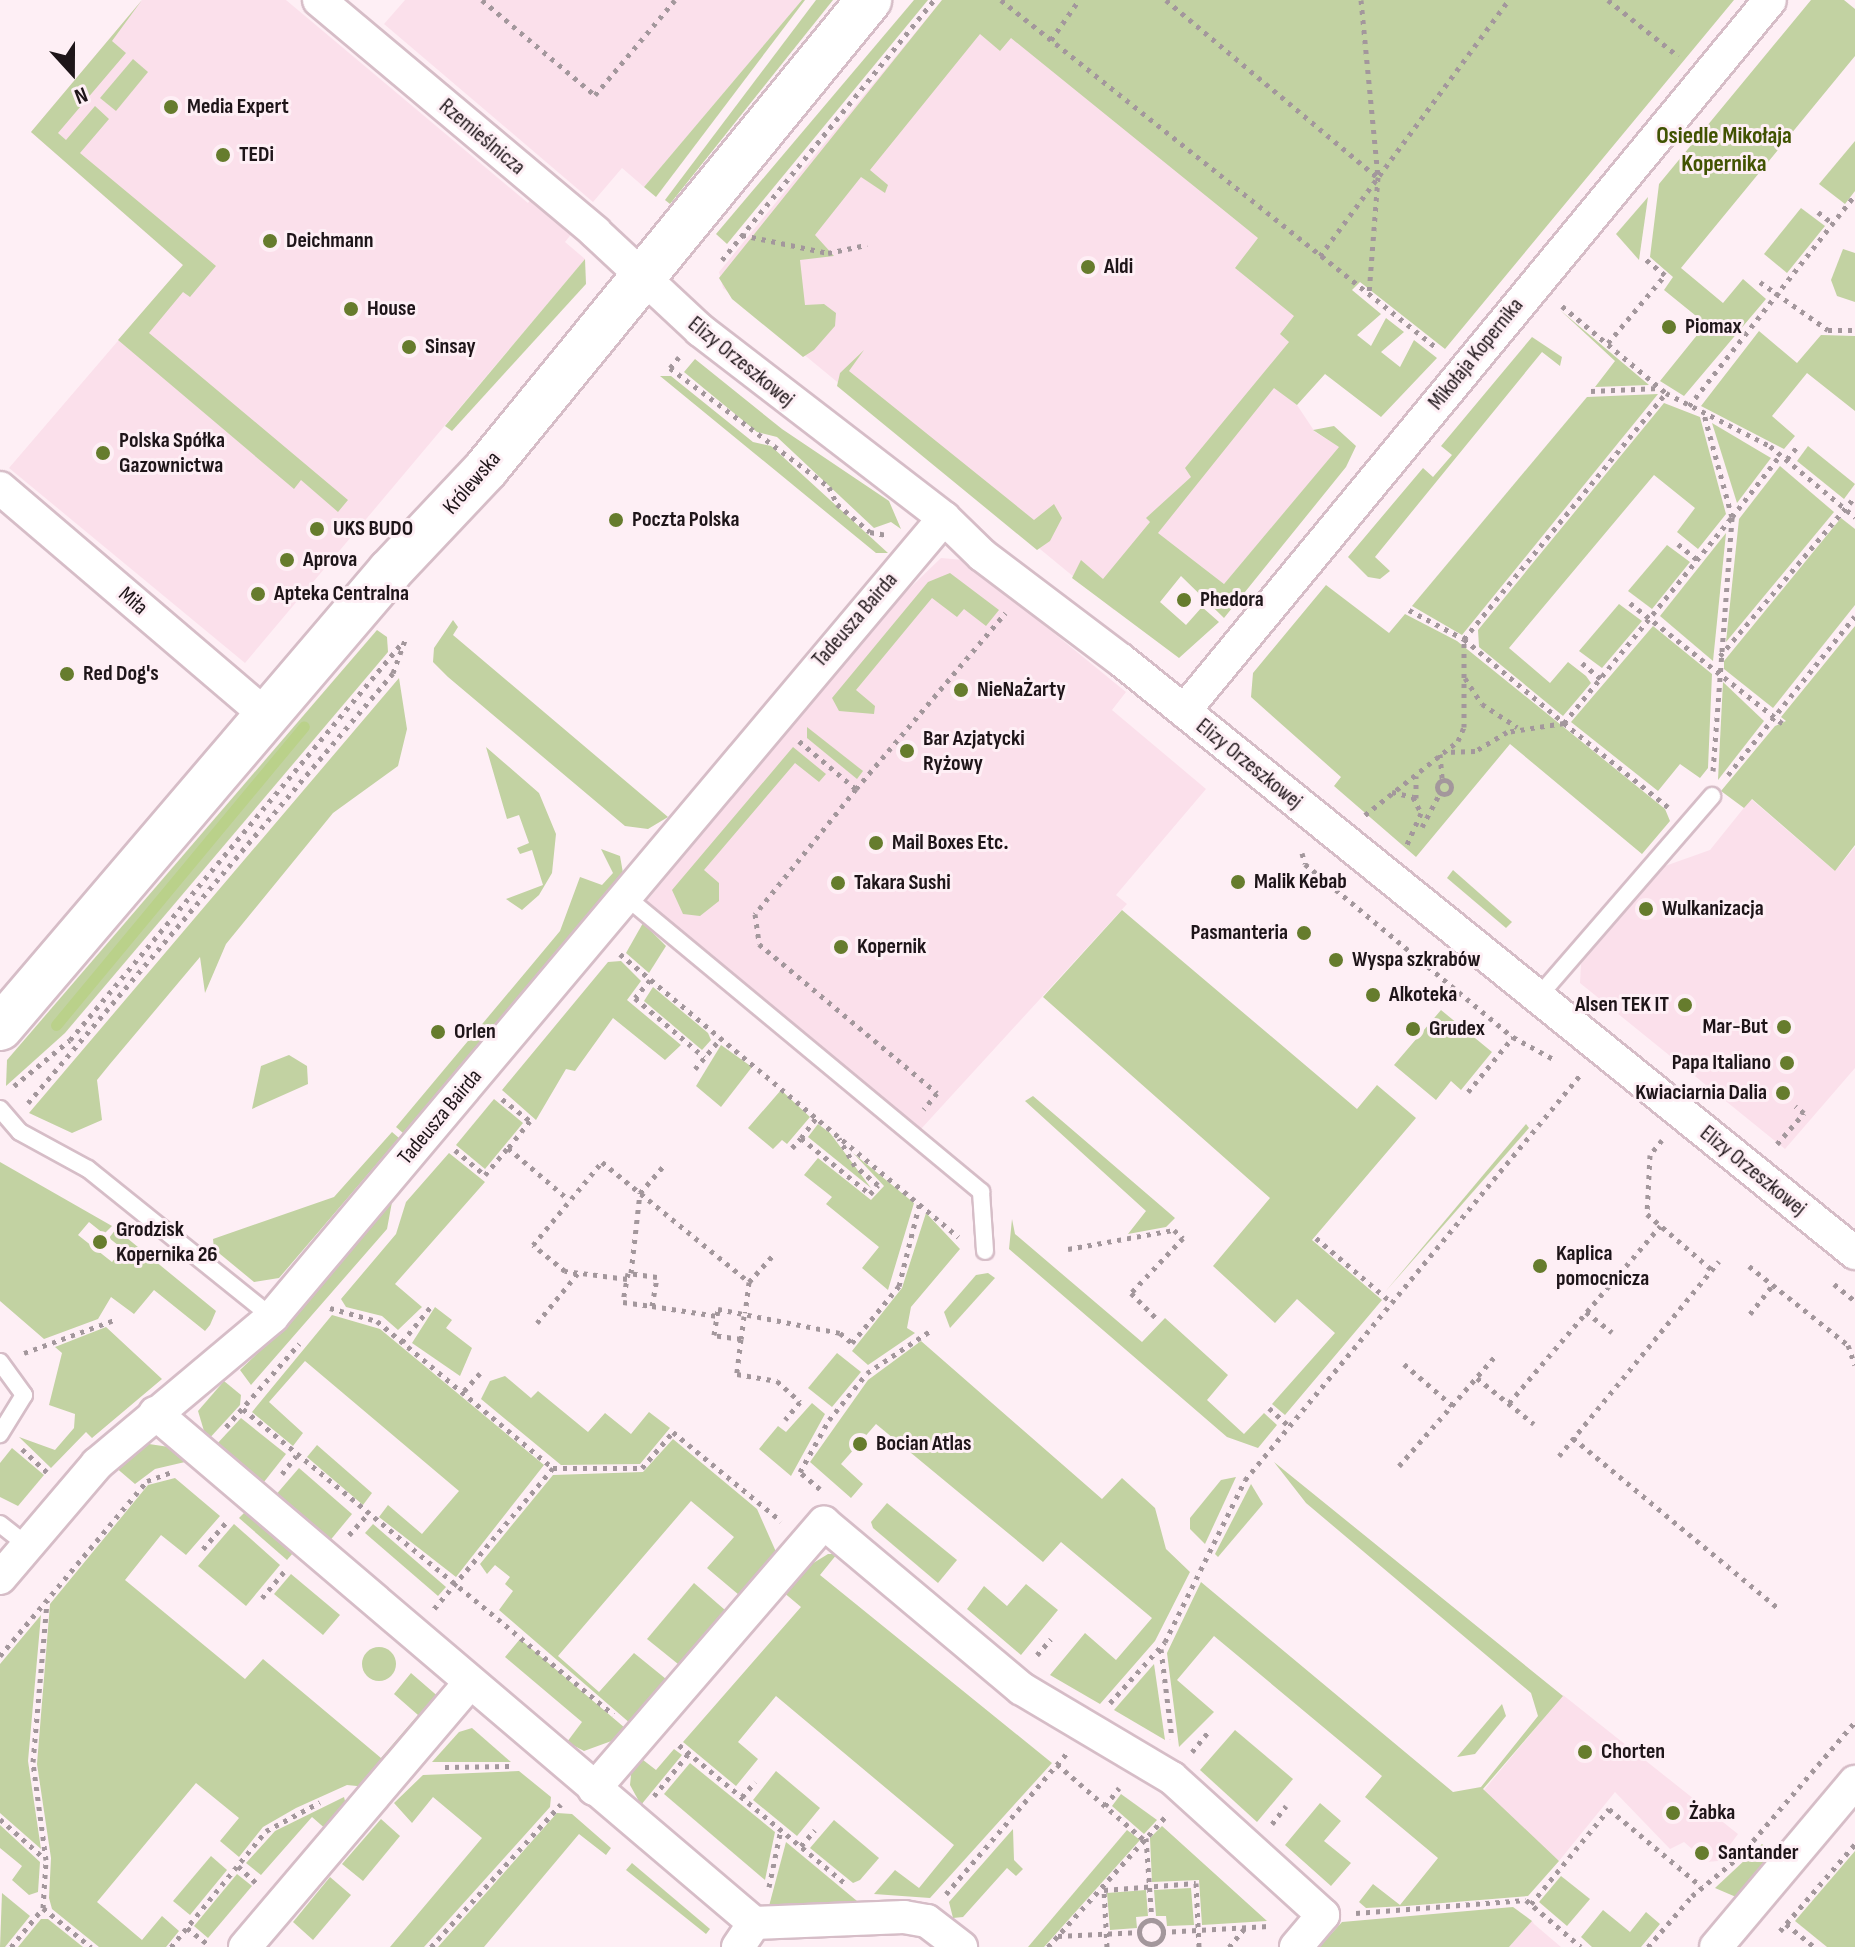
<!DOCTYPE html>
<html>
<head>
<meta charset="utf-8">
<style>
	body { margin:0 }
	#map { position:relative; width:1855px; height:1947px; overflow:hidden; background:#feeff5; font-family:"Sofia Sans Condensed",sans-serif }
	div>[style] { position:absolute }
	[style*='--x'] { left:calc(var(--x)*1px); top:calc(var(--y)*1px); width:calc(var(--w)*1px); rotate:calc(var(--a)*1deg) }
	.built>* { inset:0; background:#fbe0eb }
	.green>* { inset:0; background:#c2d2a2 }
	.round { border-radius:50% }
	.stream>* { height:11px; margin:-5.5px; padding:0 5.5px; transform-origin:5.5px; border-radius:5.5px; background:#bad18a }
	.path>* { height:5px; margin-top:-2.5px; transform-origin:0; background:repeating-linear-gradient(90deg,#a3979c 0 4px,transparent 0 10px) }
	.path>.ring { margin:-2.5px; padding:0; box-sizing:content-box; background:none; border:5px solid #a3979c; border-radius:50% }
	.roads { filter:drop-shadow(2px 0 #d6bdc7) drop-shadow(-2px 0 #d6bdc7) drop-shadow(0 2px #d6bdc7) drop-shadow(0 -2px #d6bdc7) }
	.lane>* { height:16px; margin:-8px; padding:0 8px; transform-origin:8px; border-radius:8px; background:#fff }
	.street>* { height:32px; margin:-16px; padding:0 16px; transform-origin:16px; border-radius:16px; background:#fff }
	.secondary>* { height:44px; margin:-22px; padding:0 22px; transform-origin:22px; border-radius:22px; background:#fff }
	.dots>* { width:22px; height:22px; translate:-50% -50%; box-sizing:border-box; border:4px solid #feeff5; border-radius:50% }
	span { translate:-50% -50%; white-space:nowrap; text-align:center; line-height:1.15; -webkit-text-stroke:6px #feeff5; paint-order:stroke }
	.poi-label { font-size:22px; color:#1e1519; font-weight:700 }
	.left { translate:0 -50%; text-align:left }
	.right { translate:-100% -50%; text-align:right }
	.street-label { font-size:22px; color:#1e1519 }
	.neighbourhood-label { font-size:24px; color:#415302; font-weight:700 }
	.north { position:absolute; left:32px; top:32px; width:80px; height:80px; -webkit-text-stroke:6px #feeff5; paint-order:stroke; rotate:159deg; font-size:22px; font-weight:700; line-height:32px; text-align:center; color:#1e1519 }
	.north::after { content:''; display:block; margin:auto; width:28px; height:36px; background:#1e1519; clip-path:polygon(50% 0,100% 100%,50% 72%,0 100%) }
</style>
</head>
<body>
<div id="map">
	<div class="built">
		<div style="clip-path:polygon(142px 0,286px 0,528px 203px,531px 199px,573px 232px,565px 242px,585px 259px,245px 663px,9px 468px,183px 265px,31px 132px)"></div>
		<div style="clip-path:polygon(405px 0,802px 0,644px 187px,622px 168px,593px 202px,384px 24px)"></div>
		<div style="clip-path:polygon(942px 0,990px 0,1351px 291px,1274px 387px,1297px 405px,1315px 432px,1340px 447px,1224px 584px,1167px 540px,1114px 610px,723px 288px,719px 272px)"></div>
		<div style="clip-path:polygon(941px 558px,964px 560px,1126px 692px,1112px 710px,1206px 789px,1116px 895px,1127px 904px,921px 1129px,646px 902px,886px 611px)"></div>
		<div style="clip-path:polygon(1751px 799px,1835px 871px,1855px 847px,1855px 1068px,1785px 1149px,1580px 983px,1581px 964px,1665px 866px,1710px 850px)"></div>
		<div style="clip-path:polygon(1563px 1695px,1738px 1834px,1718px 1861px,1707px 1862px,1684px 1842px,1670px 1849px,1615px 1792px,1559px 1861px,1486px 1798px,1484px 1790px)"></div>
		<div style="clip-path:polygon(1532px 1921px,1534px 1924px,1561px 1947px,1509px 1947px)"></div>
	</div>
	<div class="green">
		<div style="clip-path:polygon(142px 0,112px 41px,126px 53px,58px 133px,66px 140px,95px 106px,109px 119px,80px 153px,216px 266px,190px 297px,183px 292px,149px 333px,348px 500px,338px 512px,301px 480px,294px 489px,118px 340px,183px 265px,31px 132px)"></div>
		<div style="clip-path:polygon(802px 0,805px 0,656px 197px,644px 187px)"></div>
		<div style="clip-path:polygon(816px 0,833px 0,670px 204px,665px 200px)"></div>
		<div style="clip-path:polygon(914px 0,928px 0,727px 244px,716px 234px)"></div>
		<div style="clip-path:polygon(942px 0,1734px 0,1445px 349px,1360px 282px,1352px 290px,1381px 314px,1357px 335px,1371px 346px,1386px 318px,1404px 332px,1381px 352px,1400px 367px,1414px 340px,1437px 358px,1381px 417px,1325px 374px,1297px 405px,1274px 388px,1158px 533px,1224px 584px,1339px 447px,1313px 430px,1334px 426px,1356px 446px,1346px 467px,1224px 618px,1181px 576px,1160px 602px,1186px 625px,1202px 607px,1219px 622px,1179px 658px,1072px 578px,1081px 560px,1103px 579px,1150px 522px,1146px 518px,1191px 477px,1185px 468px,1289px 342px,1280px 334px,1294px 316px,1235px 268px,1258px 238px,1011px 38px,1000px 51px,980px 34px,870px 170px,888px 185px,885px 193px,861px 177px,815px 235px,834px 256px,800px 260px,805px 305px,824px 304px,836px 313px,835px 326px,814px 350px,803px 357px,732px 299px,719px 278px)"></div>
		<div style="clip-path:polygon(1811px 0,1844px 0,1855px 9px,1855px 56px,1681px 268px,1723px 303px,1743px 279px,1766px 299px,1684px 396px,1660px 381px,1706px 324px,1664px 290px,1673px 277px,1650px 257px,1659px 184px)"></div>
		<div style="clip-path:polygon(133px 59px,148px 72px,116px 111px,100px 98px)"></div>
		<div style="clip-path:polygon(1855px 141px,1855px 191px,1845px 204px,1819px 184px)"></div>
		<div style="clip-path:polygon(1648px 197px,1639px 260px,1616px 234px)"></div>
		<div style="clip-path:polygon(1801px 208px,1825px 226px,1787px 273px,1764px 254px)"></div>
		<div style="clip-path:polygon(1843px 249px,1855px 253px,1855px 302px,1837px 296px,1831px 280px)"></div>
		<div style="clip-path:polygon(585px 259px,586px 284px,452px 431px,445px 426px)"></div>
		<div style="clip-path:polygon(1560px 310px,1649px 385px,1595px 387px,1615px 361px)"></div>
		<div style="clip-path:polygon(1759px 331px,1797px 363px,1821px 335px,1855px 336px,1855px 411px,1807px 373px,1772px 416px,1795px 436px,1784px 449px,1701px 406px)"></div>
		<div style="clip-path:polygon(1532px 337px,1562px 357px,1560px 366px,1542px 352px,1375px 557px,1390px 571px,1380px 579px,1368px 577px,1348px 557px,1423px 468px,1433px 477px,1452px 455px,1441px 446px)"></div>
		<div style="clip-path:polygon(864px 350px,849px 371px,1034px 520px,1054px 504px,1062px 518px,1050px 541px,1037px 550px,837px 386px,840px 373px)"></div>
		<div style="clip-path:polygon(695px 359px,782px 429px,889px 501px,901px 529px,891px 522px,874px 528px,777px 437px,757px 432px,684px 372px)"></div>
		<div style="clip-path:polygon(660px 376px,671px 376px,753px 442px,771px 446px,888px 553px,876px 553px)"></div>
		<div style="clip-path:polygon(1658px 394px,1462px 635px,1412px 606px,1587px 397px)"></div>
		<div style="clip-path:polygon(1664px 403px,1700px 417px,1726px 514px,1698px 549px,1677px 532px,1695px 508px,1654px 475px,1509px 648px,1550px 683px,1568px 662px,1586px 676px,1591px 683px,1563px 716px,1479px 647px,1478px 630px)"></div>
		<div style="clip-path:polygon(1712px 423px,1771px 458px,1737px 503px)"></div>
		<div style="clip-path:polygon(1808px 446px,1855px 484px,1844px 499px,1797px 461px)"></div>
		<div style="clip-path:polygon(1780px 466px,1834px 512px,1726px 642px,1739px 519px)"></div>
		<div style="clip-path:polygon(1841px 518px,1855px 529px,1855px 605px,1773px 708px,1724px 669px,1724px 661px)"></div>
		<div style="clip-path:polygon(1726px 533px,1713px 661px,1660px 616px)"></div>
		<div style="clip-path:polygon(1667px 545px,1690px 562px,1652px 609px,1628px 591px)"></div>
		<div style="clip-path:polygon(950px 573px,999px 610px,986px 626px,964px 609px,957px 617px,932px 598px,856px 690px,875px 706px,874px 714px,839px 711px,832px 698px,928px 582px)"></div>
		<div style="clip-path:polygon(1326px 585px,1389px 633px,1405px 614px,1457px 641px,1665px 809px,1670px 821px,1642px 854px,1510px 744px,1416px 857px,1334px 786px,1341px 777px,1251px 697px,1253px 673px)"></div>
		<div style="clip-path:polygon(1619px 604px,1642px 621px,1602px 668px,1579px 651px)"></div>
		<div style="clip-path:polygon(453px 620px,458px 627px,453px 635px,668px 817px,648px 829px,625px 826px,448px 677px,433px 662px,434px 648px)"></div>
		<div style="clip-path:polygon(1653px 626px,1712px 674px,1708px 768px,1700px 778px,1680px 764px,1658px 791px,1571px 722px)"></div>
		<div style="clip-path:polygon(1855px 626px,1855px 845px,1835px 871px,1752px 799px,1744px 808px,1721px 791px,1775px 726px,1786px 721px,1781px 717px)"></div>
		<div style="clip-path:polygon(377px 630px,387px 637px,388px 652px,65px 1033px,6px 1086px,7px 1060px)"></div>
		<div style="clip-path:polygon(399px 678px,407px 729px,398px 766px,333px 813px,226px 944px,205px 993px,200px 957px,110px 1064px,97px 1080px,102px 1120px,72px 1133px,29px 1113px)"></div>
		<div style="clip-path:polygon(1723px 682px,1764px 721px,1718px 780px)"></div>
		<div style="clip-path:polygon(807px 727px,863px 771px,857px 779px,807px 738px)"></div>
		<div style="clip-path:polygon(486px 747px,539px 793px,556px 834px,552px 873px,539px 895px,522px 910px,506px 899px,543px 885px,532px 850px,520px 854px,517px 848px,529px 843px,519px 815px,507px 819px)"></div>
		<div style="clip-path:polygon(793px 747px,826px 774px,819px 782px,795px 763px,704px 870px,719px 883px,719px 901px,700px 916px,683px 914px,672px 890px)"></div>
		<div style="clip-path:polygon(601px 849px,620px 856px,623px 873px,403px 1133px,396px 1127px,560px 931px,580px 877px,602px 885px,613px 873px)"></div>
		<div style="clip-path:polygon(1453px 870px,1512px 922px,1506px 928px,1447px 878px)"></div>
		<div style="clip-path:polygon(1122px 910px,1357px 1109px,1377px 1085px,1416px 1118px,1312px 1240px,1382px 1300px,1285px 1415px,1272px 1404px,1335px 1333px,1297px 1299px,1275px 1323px,1213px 1266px,1270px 1198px,1043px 997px)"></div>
		<div style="clip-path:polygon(643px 923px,666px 946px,649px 973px,626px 953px)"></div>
		<div style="clip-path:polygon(621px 961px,641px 981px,627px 1000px,681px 1045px,665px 1060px,613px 1018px,575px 1071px,566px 1069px,536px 1120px,502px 1090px,608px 962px)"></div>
		<div style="clip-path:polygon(653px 987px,708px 1033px,711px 1040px,702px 1050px,644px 1001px)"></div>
		<div style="clip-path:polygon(1441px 1010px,1492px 1052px,1461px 1090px,1451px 1081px,1436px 1100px,1394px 1065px)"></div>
		<div style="clip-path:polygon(721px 1045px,752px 1067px,721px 1107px,696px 1086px)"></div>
		<div style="clip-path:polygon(289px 1055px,307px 1066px,308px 1084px,252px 1109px,261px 1066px)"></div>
		<div style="clip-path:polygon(781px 1090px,810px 1117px,787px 1144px,782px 1140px,773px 1149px,748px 1128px)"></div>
		<div style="clip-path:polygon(1033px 1096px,1175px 1218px,1166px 1227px,1128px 1234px,1146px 1211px,1025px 1101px)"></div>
		<div style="clip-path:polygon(494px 1099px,523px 1123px,485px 1169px,456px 1145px)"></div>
		<div style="clip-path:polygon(818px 1124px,830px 1133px,871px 1188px,808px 1137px)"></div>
		<div style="clip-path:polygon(1526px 1124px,1529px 1128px,1385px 1292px)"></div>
		<div style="clip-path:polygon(392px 1132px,399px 1138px,279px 1278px,254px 1282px,214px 1249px,213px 1239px,334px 1197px)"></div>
		<div style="clip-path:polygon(449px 1153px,485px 1182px,395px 1284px,422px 1307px,398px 1330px,382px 1316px,346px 1307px,341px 1299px,396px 1234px,406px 1202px)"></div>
		<div style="clip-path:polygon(853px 1153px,914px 1203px,888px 1290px,862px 1268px,879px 1247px,826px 1204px,832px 1197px,804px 1175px,818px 1158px,871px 1200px,884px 1186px)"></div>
		<div style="clip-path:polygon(0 1162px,112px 1226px,104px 1234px,89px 1222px,78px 1235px,112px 1262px,123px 1249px,109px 1238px,116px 1229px,216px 1311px,210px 1325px,205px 1331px,154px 1290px,134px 1314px,111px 1297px,98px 1319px,44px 1339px,0 1301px)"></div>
		<div style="clip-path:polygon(392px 1202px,387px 1229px,251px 1385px,240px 1370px,291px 1321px)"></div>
		<div style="clip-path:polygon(926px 1213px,960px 1249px,911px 1307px,907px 1328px,915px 1333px,868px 1365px,852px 1351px,902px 1288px)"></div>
		<div style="clip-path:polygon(1012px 1219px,1015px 1234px,1142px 1342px,1165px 1318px,1228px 1375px,1207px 1400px,1244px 1434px,1264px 1413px,1277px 1425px,1258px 1448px,1227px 1437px,1009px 1249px)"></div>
		<div style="clip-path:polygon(988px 1273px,995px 1278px,950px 1328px,944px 1312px,976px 1275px)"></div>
		<div style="clip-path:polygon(435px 1307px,452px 1320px,446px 1328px,472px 1348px,460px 1376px,412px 1343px)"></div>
		<div style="clip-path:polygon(332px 1315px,380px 1329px,544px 1465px,456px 1577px,379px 1517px,388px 1505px,422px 1534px,459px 1491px,305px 1361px,269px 1402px,303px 1433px,293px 1446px,252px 1412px)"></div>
		<div style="clip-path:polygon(106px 1327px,162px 1379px,92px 1438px,86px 1432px,51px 1468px,19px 1437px,55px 1450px,74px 1428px,75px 1414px,49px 1405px,62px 1353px,55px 1347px)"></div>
		<div style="clip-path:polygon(921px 1341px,1102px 1499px,1122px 1478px,1155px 1508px,1166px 1549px,1190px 1572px,1155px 1641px,1100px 1704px,1050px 1675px,1085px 1633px,1116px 1660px,1152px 1618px,1061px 1542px,1043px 1562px,876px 1424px,841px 1464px,863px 1484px,851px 1498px,810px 1462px,868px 1380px)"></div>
		<div style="clip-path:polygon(837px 1353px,861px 1372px,832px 1407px,808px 1388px)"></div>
		<div style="clip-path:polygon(505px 1376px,531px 1398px,538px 1391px,588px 1432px,605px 1413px,631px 1434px,649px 1412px,670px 1428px,640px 1464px,561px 1465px,481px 1399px,490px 1381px)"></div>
		<div style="clip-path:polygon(224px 1381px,241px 1395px,240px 1405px,207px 1441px,198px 1411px)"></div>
		<div style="clip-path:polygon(812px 1403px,825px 1414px,791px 1476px,759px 1449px,778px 1426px,786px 1432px)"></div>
		<div style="clip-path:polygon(241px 1418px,286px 1454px,260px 1487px,215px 1446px)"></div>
		<div style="clip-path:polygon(673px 1439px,757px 1509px,777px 1554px,739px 1595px,707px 1568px,734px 1537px,691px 1501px,558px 1656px,599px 1692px,634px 1653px,666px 1679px,631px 1724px,499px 1610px,513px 1591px,505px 1584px,510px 1577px,495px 1565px,487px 1574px,480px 1564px,553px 1475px,643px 1472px)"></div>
		<div style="clip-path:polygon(149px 1444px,169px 1447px,185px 1462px,155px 1469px,135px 1484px,114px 1466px)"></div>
		<div style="clip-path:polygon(317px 1445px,372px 1493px,363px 1505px,307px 1457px)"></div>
		<div style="clip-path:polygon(12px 1448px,44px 1475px,18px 1506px,0 1497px,0 1463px)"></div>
		<div style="clip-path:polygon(1274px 1462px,1563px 1696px,1483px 1789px,1559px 1861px,1528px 1896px,1406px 1906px,1366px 1908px,1359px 1902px,1373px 1884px,1400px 1905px,1438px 1858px,1365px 1797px,1382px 1776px,1214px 1636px,1177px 1680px,1214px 1712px,1179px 1747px,1167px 1653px,1201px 1582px,1453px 1792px,1481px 1787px,1538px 1716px,1531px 1693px,1306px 1503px)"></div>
		<div style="clip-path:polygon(299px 1468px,352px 1514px,328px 1543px,274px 1497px)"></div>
		<div style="clip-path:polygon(1236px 1477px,1205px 1544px,1190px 1529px,1190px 1518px,1221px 1480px)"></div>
		<div style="clip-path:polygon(175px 1478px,220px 1516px,186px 1555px,161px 1535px,125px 1580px,245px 1679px,263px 1659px,381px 1758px,418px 1715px,394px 1694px,411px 1673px,441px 1699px,367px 1787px,347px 1785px,296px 1808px,263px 1827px,239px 1857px,220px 1841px,239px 1818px,196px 1783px,97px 1902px,142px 1940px,162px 1916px,179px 1931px,166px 1947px,99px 1947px,52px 1909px,49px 1898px,51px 1858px,37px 1764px,50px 1604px,148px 1485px)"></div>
		<div style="clip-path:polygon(1251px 1484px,1263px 1504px,1218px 1557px,1215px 1554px)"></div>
		<div style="clip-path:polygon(887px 1503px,957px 1560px,938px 1583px,873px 1528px,871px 1522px)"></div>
		<div style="clip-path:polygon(246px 1511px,293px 1553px,287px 1560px,239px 1518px)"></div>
		<div style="clip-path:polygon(234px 1524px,280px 1565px,246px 1606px,198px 1566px)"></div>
		<div style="clip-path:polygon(373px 1524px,446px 1587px,438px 1596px,365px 1533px)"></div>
		<div style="clip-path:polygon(828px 1554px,837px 1554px,820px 1575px,1052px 1763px,930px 1898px,874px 1894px,895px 1870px,919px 1888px,954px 1845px,776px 1696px,738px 1742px,758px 1759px,736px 1786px,683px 1742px,801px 1607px,776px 1586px)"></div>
		<div style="clip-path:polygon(291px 1574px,340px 1615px,323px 1635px,274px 1594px)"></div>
		<div style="clip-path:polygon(694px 1583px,725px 1610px,678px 1664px,647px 1639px)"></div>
		<div style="clip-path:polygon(1026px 1584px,1058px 1610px,1021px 1655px,967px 1609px,984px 1586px,1007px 1606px)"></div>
		<div style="clip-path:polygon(41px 1615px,28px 1761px,41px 1849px,0 1813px,0 1664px)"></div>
		<div style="clip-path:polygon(520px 1639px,625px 1728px,617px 1739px,584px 1751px,567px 1742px,582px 1722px,505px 1657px)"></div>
		<div class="round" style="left:362px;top:1647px;width:34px;height:34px"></div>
		<div style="clip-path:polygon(1154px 1664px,1165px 1740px,1114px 1710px)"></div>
		<div style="clip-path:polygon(1502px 1704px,1506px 1716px,1475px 1754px,1457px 1757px)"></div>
		<div style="clip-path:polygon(472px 1728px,511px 1762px,432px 1762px,459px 1732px)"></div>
		<div style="clip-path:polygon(1235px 1730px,1293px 1779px,1257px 1822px,1200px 1770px)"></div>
		<div style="clip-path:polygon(674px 1749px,682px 1755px,641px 1805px,630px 1785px,632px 1765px,638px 1756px,656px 1770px)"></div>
		<div style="clip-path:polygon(690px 1763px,775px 1832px,765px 1880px,664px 1794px)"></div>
		<div style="clip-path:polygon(519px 1771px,551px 1797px,550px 1807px,424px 1947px,390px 1947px,482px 1838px,433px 1797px,412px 1823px,394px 1803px,423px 1775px)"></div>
		<div style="clip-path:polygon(776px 1771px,820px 1808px,797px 1836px,753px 1800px)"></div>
		<div style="clip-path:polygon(1121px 1794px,1157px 1820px,1144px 1834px,1112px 1806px)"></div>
		<div style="clip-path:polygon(344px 1797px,347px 1809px,328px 1831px,312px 1817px,261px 1875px,246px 1863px,275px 1831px)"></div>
		<div style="clip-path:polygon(1320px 1803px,1341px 1821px,1324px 1841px,1351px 1863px,1331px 1886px,1285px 1845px)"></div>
		<div style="clip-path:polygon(557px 1813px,572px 1814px,611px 1848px,606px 1855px,579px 1834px,484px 1947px,438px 1947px)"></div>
		<div style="clip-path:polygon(381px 1819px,400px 1836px,363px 1881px,342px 1864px)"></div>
		<div style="clip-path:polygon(834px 1820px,879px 1858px,860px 1880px,853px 1883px,810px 1848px)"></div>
		<div style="clip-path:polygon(0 1825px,40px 1862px,38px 1892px,29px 1895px,12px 1880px,22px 1866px,0 1848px)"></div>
		<div style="clip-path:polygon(1162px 1826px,1267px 1921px,1202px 1925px,1199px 1880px,1152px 1882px,1150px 1838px)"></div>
		<div style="clip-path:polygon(1013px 1829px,1014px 1860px,1023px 1869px,1016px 1876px,1007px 1868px,963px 1917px,953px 1918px,949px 1902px)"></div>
		<div style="clip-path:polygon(1127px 1830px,1140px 1840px,1044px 1947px,1028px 1947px)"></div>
		<div style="clip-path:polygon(786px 1842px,863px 1906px,769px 1906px)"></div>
		<div style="clip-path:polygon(1762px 1844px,1772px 1853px,1736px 1897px,1715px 1888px)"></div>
		<div style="clip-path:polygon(1855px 1851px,1855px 1947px,1827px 1947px,1795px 1921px)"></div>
		<div style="clip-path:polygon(211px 1856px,227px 1870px,190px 1915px,173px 1901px)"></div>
		<div style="clip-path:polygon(632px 1863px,710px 1929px,706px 1934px,626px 1870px)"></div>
		<div style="clip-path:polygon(237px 1874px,252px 1886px,208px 1938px,194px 1926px)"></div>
		<div style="clip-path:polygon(1561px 1876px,1590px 1899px,1567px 1926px,1539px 1902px)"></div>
		<div style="clip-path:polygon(330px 1877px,351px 1895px,313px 1940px,293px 1922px)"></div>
		<div style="clip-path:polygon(1191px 1888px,1194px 1925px,1167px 1926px,1166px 1916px,1156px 1916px,1154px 1890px)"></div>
		<div style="clip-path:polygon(1146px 1890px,1148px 1916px,1136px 1917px,1137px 1928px,1110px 1930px,1107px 1893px)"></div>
		<div style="clip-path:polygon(2px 1893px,30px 1916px,5px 1947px,0 1947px)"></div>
		<div style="clip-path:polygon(1513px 1907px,1532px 1921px,1509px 1947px,1319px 1947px,1342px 1922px)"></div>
		<div style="clip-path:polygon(1603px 1910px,1630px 1932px,1646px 1912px,1660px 1924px,1641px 1947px,1592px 1947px,1581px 1937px)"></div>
		<div style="clip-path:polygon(41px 1919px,48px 1919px,83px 1947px,18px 1947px)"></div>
	</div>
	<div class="stream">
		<div style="--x:56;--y:1025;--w:388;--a:-50.3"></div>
	</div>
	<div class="path">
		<div style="--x:482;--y:0;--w:148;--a:40.1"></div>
		<div style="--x:595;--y:95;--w:124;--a:-49.9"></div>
		<div style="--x:1001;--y:0;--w:559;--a:38.61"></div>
		<div style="--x:1166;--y:0;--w:275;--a:40"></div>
		<div style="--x:1361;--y:0;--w:178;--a:84.5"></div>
		<div style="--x:1378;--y:177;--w:116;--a:94.4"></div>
		<div style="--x:1608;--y:0;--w:90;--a:38.7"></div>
		<div style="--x:1051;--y:40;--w:49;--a:-55"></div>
		<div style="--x:1818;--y:212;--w:18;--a:38"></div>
		<div style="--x:742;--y:235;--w:88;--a:11.8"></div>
		<div style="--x:828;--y:253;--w:40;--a:-12"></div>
		<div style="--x:1320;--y:256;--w:318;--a:-53.6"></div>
		<div style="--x:722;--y:260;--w:335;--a:-50.8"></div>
		<div style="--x:1760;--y:282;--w:83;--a:35.2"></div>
		<div style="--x:1828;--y:330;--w:27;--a:0"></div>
		<div style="--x:1562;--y:306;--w:136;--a:39.9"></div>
		<div style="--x:1666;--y:393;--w:117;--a:27"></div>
		<div style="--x:1770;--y:446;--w:111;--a:39.9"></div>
		<div style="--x:1608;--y:343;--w:89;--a:-50"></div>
		<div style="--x:1665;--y:275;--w:26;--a:-141"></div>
		<div style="--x:679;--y:357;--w:14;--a:129"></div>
		<div style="--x:670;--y:368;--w:199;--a:36.8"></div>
		<div style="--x:829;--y:487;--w:19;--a:65"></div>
		<div style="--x:837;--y:504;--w:43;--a:40.3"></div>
		<div style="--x:870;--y:532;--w:17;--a:10"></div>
		<div style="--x:1591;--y:391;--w:68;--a:-2.5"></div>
		<div style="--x:1689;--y:406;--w:268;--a:-51.8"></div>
		<div style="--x:1787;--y:459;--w:16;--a:-50"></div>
		<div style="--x:1678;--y:544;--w:27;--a:39"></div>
		<div style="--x:1630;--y:603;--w:195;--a:38.3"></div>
		<div style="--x:1409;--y:610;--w:62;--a:27.8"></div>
		<div style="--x:1464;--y:639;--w:131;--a:40"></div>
		<div style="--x:1564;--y:723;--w:58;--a:171"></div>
		<div style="--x:1507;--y:732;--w:37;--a:149"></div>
		<div style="--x:1475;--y:751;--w:30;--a:178"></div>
		<div style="--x:1720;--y:656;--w:209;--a:-49.7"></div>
		<div style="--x:1582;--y:663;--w:25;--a:40"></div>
		<div style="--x:1465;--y:678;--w:31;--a:57"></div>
		<div style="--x:1482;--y:704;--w:42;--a:33.3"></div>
		<div style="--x:799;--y:741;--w:75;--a:40.1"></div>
		<div style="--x:856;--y:789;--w:161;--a:128.9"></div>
		<div style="--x:755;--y:914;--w:30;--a:82"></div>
		<div style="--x:759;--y:944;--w:232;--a:39.9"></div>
		<div style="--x:937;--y:1093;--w:21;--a:129"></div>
		<div style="--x:1440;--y:754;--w:25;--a:85"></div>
		<div style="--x:1713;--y:771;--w:255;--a:-85.7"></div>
		<div style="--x:1732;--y:517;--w:80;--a:-52.1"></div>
		<div style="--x:1728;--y:775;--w:203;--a:-51.4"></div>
		<div class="ring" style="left:1437px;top:780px;width:9px;height:9px"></div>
		<div style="--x:856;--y:789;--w:231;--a:-49.7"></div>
		<div style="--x:1392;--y:792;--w:22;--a:13"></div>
		<div style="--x:1413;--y:797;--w:18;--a:63"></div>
		<div style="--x:1421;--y:813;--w:36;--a:114"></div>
		<div style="--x:1416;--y:798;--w:22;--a:-90"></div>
		<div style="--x:1668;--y:807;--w:134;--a:-141.1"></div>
		<div style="--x:1564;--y:723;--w:266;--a:-50.8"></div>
		<div style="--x:1732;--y:517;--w:107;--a:-105.2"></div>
		<div style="--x:1365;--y:815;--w:119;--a:-38.5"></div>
		<div style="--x:1458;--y:741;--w:15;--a:-67"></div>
		<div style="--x:1464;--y:727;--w:88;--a:-90"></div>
		<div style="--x:1464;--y:639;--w:318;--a:-50.6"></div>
		<div style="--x:1422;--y:827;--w:38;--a:-62"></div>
		<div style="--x:1302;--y:853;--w:11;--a:75"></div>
		<div style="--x:1305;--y:864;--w:271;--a:39.8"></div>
		<div style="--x:1513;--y:1037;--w:48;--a:28.7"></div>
		<div style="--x:620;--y:954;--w:441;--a:39.9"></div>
		<div style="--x:650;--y:980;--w:23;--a:130"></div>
		<div style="--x:635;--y:998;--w:91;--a:40.5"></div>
		<div style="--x:695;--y:1069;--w:40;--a:-50"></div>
		<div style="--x:14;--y:1086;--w:72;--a:-39.4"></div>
		<div style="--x:70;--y:1040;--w:518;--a:-50.1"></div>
		<div style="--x:1468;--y:1092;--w:71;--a:-50.7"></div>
		<div style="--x:502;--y:1099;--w:36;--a:38"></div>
		<div style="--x:530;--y:1121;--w:35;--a:129"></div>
		<div style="--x:28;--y:1103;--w:564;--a:-49.67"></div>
		<div style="--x:393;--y:673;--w:35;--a:-70"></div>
		<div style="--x:801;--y:1138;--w:26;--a:-53"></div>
		<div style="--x:1662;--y:1140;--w:19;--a:129"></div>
		<div style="--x:1650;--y:1155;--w:59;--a:92.9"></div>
		<div style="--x:1647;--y:1214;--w:86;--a:40.7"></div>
		<div style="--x:1777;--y:1144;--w:41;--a:-48.9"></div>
		<div style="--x:1804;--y:1113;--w:11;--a:-142"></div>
		<div style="--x:792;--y:1148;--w:13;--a:-48"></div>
		<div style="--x:801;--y:1138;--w:89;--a:39.1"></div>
		<div style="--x:870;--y:1194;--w:12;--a:-48"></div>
		<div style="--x:878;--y:1185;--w:30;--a:-140"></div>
		<div style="--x:855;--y:1166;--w:32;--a:-120"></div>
		<div style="--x:455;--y:1150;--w:39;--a:40"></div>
		<div style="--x:485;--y:1175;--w:35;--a:-50"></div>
		<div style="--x:508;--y:1148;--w:80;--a:40.4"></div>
		<div style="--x:1316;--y:1238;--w:100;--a:40.5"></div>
		<div style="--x:1068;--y:1249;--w:108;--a:-10.2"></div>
		<div style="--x:1174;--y:1230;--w:12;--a:42"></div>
		<div style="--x:1183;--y:1238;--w:76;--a:133.4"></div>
		<div style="--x:1131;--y:1293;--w:40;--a:45"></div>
		<div style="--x:1749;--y:1266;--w:127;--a:38.6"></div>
		<div style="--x:1848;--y:1345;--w:21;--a:71"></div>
		<div style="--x:631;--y:1273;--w:81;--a:-83.6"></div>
		<div style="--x:640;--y:1193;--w:38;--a:-49"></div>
		<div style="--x:627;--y:1279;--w:63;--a:-172.6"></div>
		<div style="--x:565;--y:1271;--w:41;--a:-140.9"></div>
		<div style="--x:533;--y:1245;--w:108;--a:-50.3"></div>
		<div style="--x:602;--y:1162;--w:190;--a:39.2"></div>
		<div style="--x:749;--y:1282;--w:31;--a:97"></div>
		<div style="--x:749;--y:1282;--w:38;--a:-48"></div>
		<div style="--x:1834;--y:1284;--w:27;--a:39"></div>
		<div style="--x:652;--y:1306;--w:29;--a:-80"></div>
		<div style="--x:657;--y:1277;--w:29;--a:-172"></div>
		<div style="--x:628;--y:1273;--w:29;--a:100"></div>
		<div style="--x:623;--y:1302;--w:29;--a:8"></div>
		<div style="--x:652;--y:1306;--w:66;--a:8.7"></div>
		<div style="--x:330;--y:1308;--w:49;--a:15.5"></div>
		<div style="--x:377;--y:1321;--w:229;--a:39.9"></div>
		<div style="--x:553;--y:1468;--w:185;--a:130.2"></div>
		<div style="--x:1586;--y:1312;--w:33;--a:38"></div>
		<div style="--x:1750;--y:1314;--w:37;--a:-52"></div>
		<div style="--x:744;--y:1316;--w:23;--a:97"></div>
		<div style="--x:741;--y:1339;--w:27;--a:-172"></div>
		<div style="--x:714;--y:1335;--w:26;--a:-81"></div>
		<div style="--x:718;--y:1309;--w:124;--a:11.1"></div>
		<div style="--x:840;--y:1333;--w:16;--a:40"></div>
		<div style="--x:852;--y:1343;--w:74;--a:-50.5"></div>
		<div style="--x:899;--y:1286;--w:87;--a:-76"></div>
		<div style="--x:537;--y:1323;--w:65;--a:-50.6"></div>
		<div style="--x:741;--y:1339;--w:35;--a:97"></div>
		<div style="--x:737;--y:1374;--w:41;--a:9.9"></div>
		<div style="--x:777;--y:1381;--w:31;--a:42"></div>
		<div style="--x:800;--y:1402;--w:23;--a:130"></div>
		<div style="--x:402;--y:1342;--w:49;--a:-50.8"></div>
		<div style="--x:24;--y:1353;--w:99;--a:-20.1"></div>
		<div style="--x:1404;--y:1364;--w:65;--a:40.6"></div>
		<div style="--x:1477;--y:1378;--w:73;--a:38.9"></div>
		<div style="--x:464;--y:1391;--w:24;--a:-48"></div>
		<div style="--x:1509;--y:1403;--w:233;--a:-49.5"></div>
		<div style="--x:1269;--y:1408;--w:27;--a:42"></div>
		<div style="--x:243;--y:1409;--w:480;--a:39.5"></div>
		<div style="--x:226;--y:1427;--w:111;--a:-48.7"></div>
		<div style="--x:1573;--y:1438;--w:268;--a:39.7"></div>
		<div style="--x:22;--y:1449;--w:34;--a:43"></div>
		<div style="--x:1559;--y:1456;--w:252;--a:-50.6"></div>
		<div style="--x:1399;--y:1466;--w:149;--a:-48.8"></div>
		<div style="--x:553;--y:1468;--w:89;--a:0"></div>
		<div style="--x:642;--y:1468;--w:48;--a:-49.3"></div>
		<div style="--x:673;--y:1432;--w:140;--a:39.5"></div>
		<div style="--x:282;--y:1474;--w:23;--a:-52"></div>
		<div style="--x:820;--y:1489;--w:26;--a:-140"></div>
		<div style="--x:800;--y:1472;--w:60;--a:-60.9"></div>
		<div style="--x:829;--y:1420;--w:60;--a:-51"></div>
		<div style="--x:867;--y:1373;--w:76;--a:-33.7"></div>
		<div style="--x:349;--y:1535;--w:27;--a:-48"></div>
		<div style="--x:203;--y:1549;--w:38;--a:-49"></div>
		<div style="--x:262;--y:1598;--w:38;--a:-50"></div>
		<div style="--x:1161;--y:1649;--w:90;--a:83"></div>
		<div style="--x:1037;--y:1655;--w:21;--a:-49"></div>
		<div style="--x:0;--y:1656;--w:229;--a:-50"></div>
		<div style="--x:147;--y:1481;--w:27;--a:-20"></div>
		<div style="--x:1110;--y:1703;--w:82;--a:-48"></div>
		<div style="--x:1165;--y:1642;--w:181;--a:-63.7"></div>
		<div style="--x:1245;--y:1480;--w:527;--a:-50.39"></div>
		<div style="--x:679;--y:1745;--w:217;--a:39.8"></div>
		<div style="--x:1192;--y:1752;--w:27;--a:-51"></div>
		<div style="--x:1057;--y:1764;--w:116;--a:41.1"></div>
		<div style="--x:445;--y:1767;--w:70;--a:-0.8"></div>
		<div style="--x:654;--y:1796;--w:55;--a:-50.9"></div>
		<div style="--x:742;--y:1797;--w:20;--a:-49"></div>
		<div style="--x:1105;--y:1806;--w:23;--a:-52"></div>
		<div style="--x:0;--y:1819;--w:60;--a:41.6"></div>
		<div style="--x:1272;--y:1824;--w:23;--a:-52"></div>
		<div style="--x:1146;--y:1838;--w:83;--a:85.9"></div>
		<div style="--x:801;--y:1846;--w:21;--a:-49"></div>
		<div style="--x:238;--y:1866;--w:25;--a:43"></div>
		<div style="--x:769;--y:1887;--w:59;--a:-78.3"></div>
		<div style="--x:946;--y:1894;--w:186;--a:-49.4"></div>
		<div style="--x:1531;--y:1904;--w:123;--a:-50.6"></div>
		<div style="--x:1609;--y:1809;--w:121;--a:40"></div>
		<div style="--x:43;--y:1908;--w:62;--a:39.1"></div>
		<div style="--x:1356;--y:1913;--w:170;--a:-4.4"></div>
		<div style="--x:1526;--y:1900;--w:72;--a:40.5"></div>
		<div class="ring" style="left:1139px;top:1920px;width:19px;height:19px"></div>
		<div style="--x:1786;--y:1924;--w:36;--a:39"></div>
		<div style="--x:187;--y:1928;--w:29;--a:38"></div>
		<div style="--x:1780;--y:1931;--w:115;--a:-49.2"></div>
		<div style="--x:1162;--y:1932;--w:107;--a:-3.2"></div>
		<div style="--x:1058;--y:1936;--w:83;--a:-2.8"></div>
		<div style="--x:11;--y:1947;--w:50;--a:-50.6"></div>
		<div style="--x:43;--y:1908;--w:48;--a:-86.4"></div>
		<div style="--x:46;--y:1860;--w:99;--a:-97.6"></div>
		<div style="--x:33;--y:1762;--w:162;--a:-85"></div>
		<div style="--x:171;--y:1947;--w:150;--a:-50.7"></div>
		<div style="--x:266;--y:1831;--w:61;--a:-28.2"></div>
		<div style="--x:431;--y:1947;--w:193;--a:-47.7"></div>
		<div style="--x:1048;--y:1947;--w:176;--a:-48"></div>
		<div style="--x:1107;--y:1947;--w:57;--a:-93"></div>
		<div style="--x:1104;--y:1890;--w:92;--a:-4.4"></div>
		<div style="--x:1196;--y:1883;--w:64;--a:87.3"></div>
		<div style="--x:1229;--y:1947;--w:26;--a:-50"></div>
		<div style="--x:1648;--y:1947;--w:67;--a:-49.2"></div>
		<div style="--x:1692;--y:1896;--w:62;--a:-39.8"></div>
		<div style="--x:1740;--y:1856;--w:177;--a:-49.4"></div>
	</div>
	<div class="roads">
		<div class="lane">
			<div style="--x:625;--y:896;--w:463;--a:39.7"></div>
			<div style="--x:981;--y:1192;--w:59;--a:86.1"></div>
			<div style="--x:1538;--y:997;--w:266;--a:-49.1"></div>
			<div style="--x:0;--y:1109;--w:30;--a:49"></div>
			<div style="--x:20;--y:1132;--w:77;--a:28.6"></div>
			<div style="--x:88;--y:1169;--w:236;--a:38.8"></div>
			<div style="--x:0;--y:1362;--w:41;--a:54"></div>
			<div style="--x:24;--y:1395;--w:46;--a:121.6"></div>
			<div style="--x:0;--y:1524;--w:34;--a:38"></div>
		</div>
		<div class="street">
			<div style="--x:319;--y:0;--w:361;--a:40"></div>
			<div style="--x:595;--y:232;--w:144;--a:43"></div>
			<div style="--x:700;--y:330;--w:308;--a:37.6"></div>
			<div style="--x:944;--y:518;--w:53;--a:44.2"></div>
			<div style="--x:982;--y:555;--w:174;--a:37.1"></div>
			<div style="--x:1121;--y:660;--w:944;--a:38.93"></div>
			<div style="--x:0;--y:488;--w:350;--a:40.5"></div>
			<div style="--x:1184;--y:711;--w:921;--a:-50.5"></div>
			<div style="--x:155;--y:1413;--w:787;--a:40.41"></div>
			<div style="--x:754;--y:1923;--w:150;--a:-2.3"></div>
			<div style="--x:904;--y:1917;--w:23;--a:10"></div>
			<div style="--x:927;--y:1921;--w:43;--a:37.4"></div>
			<div style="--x:0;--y:1578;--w:150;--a:-49.6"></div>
			<div style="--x:97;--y:1464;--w:229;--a:-40"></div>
			<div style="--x:272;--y:1317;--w:1044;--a:-49.93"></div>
			<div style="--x:594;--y:1789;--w:352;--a:-49.2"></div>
			<div style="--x:824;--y:1523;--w:258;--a:40"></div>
			<div style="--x:1022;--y:1689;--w:174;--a:30.7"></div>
			<div style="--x:1172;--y:1778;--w:204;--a:42.2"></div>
			<div style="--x:1323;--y:1915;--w:42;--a:130.2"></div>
			<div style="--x:245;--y:1947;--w:347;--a:-49.6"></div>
			<div style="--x:738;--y:1947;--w:29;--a:-56"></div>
			<div style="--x:1716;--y:1947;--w:216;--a:-49.9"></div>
		</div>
		<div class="secondary">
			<div style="--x:0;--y:1028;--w:601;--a:-49.52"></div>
			<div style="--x:390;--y:571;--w:140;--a:-46.7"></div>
			<div style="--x:486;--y:469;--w:606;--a:-50.76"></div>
		</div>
	</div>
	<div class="dots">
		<div style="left:171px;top:107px;background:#667c2d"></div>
		<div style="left:223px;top:155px;background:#667c2d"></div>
		<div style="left:270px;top:241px;background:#667c2d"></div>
		<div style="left:1088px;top:267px;background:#667c2d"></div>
		<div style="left:351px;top:309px;background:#667c2d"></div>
		<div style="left:1669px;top:327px;background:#667c2d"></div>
		<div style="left:409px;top:347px;background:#667c2d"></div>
		<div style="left:103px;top:453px;background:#667c2d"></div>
		<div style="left:616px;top:520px;background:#667c2d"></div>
		<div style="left:317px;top:529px;background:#667c2d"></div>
		<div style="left:287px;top:560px;background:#667c2d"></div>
		<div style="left:258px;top:594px;background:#667c2d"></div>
		<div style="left:1184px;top:600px;background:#667c2d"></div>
		<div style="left:67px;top:674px;background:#667c2d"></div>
		<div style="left:961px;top:690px;background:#667c2d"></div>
		<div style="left:907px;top:751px;background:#667c2d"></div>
		<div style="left:876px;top:843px;background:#667c2d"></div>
		<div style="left:1238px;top:882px;background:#667c2d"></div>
		<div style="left:838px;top:883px;background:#667c2d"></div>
		<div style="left:1646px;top:909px;background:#667c2d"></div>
		<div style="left:1304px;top:933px;background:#667c2d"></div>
		<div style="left:841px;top:947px;background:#667c2d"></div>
		<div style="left:1336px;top:960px;background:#667c2d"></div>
		<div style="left:1373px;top:995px;background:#667c2d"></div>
		<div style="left:1685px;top:1005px;background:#667c2d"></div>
		<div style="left:1784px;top:1027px;background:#667c2d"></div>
		<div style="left:1413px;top:1029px;background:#667c2d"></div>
		<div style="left:438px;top:1032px;background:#667c2d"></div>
		<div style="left:1787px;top:1063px;background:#667c2d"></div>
		<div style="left:1783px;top:1093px;background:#667c2d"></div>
		<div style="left:100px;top:1242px;background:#667c2d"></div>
		<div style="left:1540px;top:1266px;background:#667c2d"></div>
		<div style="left:860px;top:1444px;background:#667c2d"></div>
		<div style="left:1585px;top:1752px;background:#667c2d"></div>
		<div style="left:1673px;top:1813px;background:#667c2d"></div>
		<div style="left:1702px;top:1853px;background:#667c2d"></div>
	</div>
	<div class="poi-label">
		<span class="left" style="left:187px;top:107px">Media Expert</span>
		<span class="left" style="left:239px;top:155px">TEDi</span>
		<span class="left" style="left:286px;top:241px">Deichmann</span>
		<span class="left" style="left:1104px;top:267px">Aldi</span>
		<span class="left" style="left:367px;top:309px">House</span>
		<span class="left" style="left:1685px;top:327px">Piomax</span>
		<span class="left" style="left:425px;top:347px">Sinsay</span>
		<span class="left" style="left:119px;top:453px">Polska Spółka<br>Gazownictwa</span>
		<span class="left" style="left:632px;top:520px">Poczta Polska</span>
		<span class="left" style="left:333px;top:529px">UKS BUDO</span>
		<span class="left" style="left:303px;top:560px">Aprova</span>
		<span class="left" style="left:274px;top:594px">Apteka Centralna</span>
		<span class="left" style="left:1200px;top:600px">Phedora</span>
		<span class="left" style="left:83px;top:674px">Red Dog's</span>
		<span class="left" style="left:977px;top:690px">NieNaŻarty</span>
		<span class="left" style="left:923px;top:751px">Bar Azjatycki<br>Ryżowy</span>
		<span class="left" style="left:892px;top:843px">Mail Boxes Etc.</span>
		<span class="left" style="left:1254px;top:882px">Malik Kebab</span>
		<span class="left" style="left:854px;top:883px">Takara Sushi</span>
		<span class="left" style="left:1662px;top:909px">Wulkanizacja</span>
		<span class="right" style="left:1288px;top:933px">Pasmanteria</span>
		<span class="left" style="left:857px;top:947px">Kopernik</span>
		<span class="left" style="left:1352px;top:960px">Wyspa szkrabów</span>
		<span class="left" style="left:1389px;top:995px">Alkoteka</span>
		<span class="right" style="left:1669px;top:1005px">Alsen TEK IT</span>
		<span class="right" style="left:1768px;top:1027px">Mar-But</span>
		<span class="left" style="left:1429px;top:1029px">Grudex</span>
		<span class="left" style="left:454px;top:1032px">Orlen</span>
		<span class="right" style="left:1771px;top:1063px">Papa Italiano</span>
		<span class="right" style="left:1767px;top:1093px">Kwiaciarnia Dalia</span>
		<span class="left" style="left:116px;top:1242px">Grodzisk<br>Kopernika 26</span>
		<span class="left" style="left:1556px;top:1266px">Kaplica<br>pomocnicza</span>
		<span class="left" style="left:876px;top:1444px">Bocian Atlas</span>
		<span class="left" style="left:1601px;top:1752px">Chorten</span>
		<span class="left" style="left:1689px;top:1813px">Żabka</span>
		<span class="left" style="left:1718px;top:1853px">Santander</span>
	</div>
	<div class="street-label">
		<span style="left:482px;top:137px;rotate:40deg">Rzemieślnicza</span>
		<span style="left:1476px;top:354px;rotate:-51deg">Mikołaja Kopernika</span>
		<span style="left:741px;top:362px;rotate:39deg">Elizy Orzeszkowej</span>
		<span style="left:472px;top:483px;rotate:-49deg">Królewska</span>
		<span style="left:133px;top:601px;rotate:41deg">Miła</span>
		<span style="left:855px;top:620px;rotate:-49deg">Tadeusza Bairda</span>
		<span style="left:1249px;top:764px;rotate:39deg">Elizy Orzeszkowej</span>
		<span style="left:440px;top:1117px;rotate:-50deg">Tadeusza Bairda</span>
		<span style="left:1753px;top:1171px;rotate:39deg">Elizy Orzeszkowej</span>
	</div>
	<div class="neighbourhood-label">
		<span style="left:1724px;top:150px">Osiedle Mikołaja<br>Kopernika</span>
	</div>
	<div class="north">N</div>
</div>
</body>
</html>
